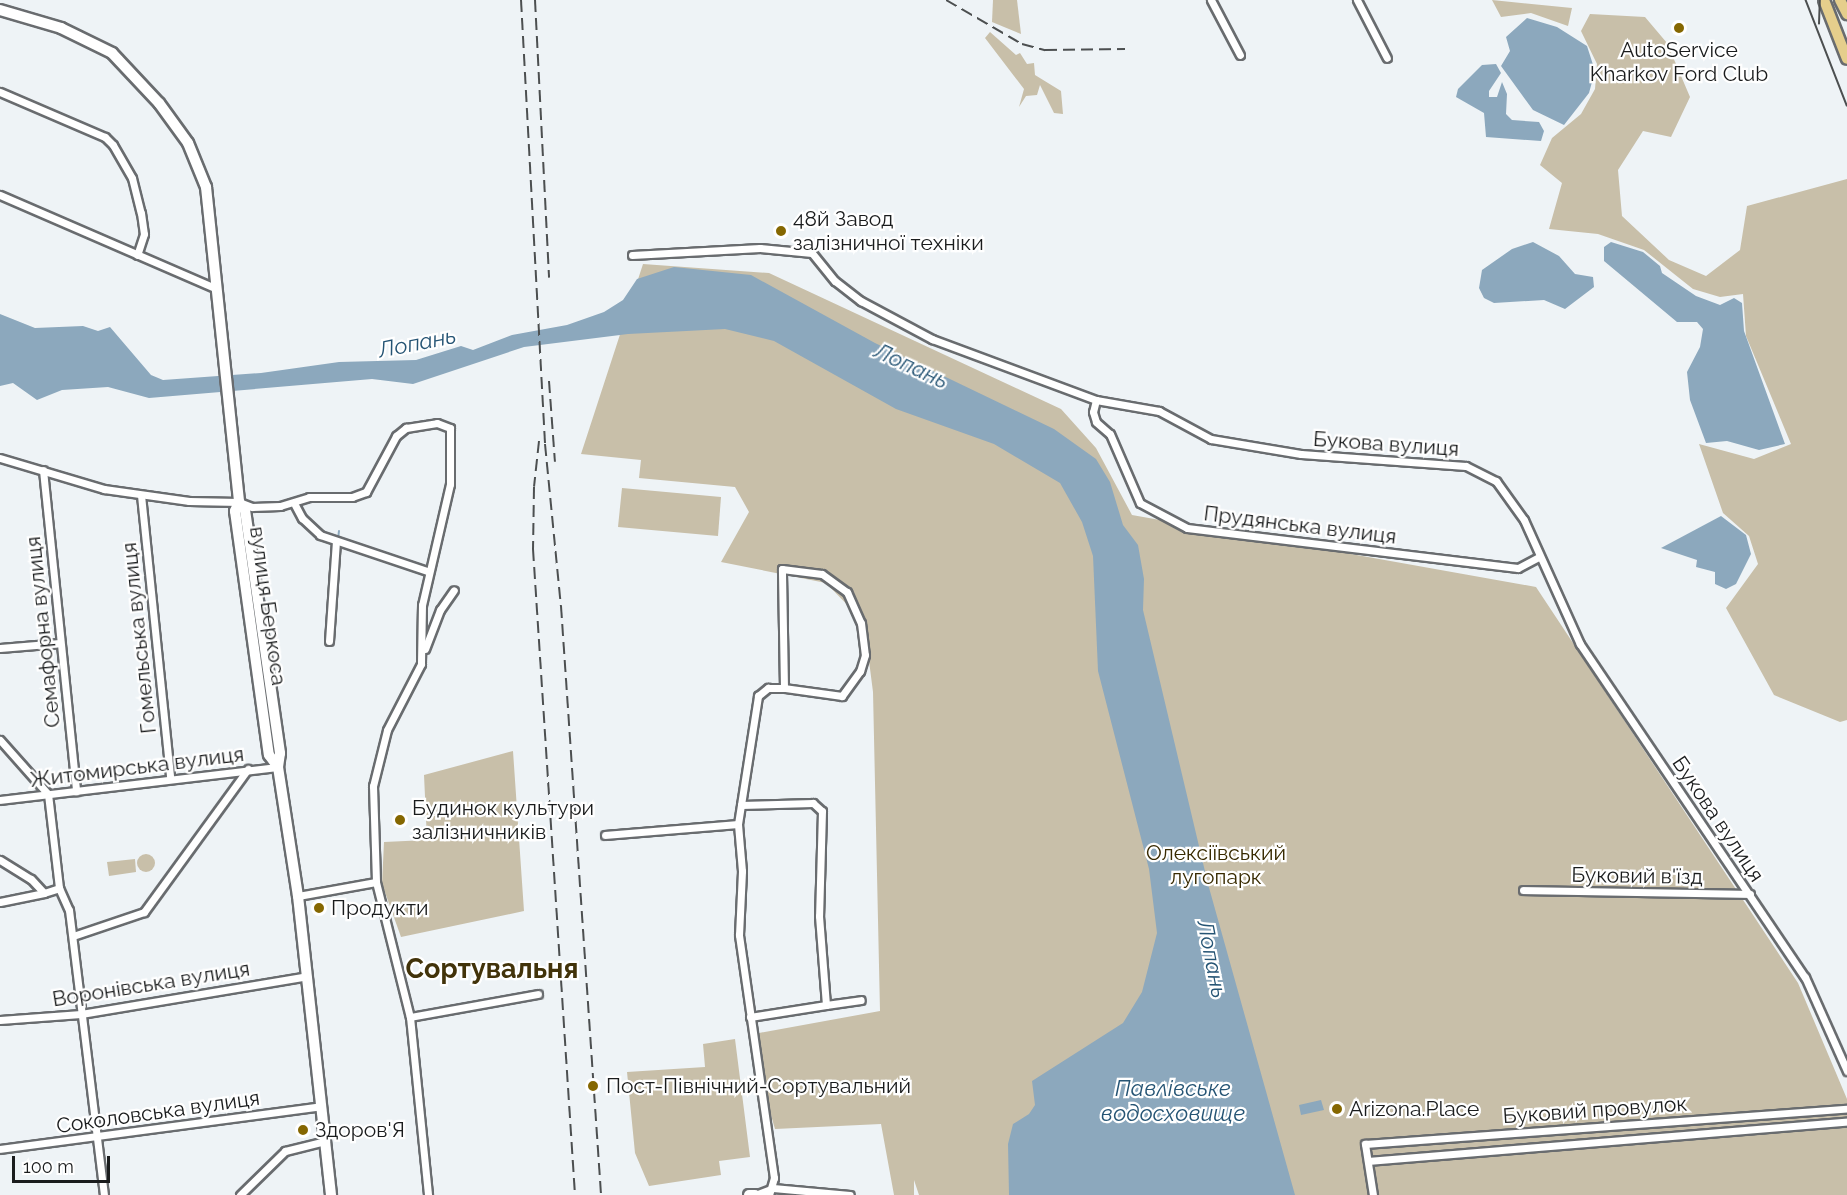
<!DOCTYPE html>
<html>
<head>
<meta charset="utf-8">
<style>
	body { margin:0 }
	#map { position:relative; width:1847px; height:1195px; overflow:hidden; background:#eef3f6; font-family:Raleway,sans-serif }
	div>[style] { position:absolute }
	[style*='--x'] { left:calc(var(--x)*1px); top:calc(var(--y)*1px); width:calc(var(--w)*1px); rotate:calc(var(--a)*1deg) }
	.green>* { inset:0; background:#c8bfa9 }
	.round { border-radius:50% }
	.water>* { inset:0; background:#8ca8bd }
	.stream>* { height:2px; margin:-1px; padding:0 1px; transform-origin:1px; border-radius:1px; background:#8ca8bd }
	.roads { filter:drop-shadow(2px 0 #696c6f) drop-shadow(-2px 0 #696c6f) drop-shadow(0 2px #696c6f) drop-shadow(0 -2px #696c6f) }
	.street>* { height:7px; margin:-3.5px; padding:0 3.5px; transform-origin:3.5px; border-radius:3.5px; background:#fff }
	.secondary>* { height:10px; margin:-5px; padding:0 5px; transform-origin:5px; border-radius:5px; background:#fff }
	.primary>* { height:10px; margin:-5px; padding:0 5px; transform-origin:5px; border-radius:5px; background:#e5ce8c }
	.tram>* { height:1.5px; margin:-0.75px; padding:0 0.75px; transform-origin:0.75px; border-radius:0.75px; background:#4c4f50 }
	.rail>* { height:2px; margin-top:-1px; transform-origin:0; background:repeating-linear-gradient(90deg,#4c4f50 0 12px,transparent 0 18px) }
	.dots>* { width:16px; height:16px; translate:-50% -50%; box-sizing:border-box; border:3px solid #fff; border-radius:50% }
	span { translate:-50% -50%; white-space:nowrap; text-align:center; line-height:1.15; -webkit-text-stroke:4.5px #fff; paint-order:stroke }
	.poi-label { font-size:21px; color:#1a1c1d }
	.left { translate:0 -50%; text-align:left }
	.street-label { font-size:21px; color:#1a1c1d }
	.park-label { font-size:21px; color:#382a01 }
	.water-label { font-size:22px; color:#255474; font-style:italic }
	.district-label { font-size:27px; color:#42330a; font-weight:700 }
	.scale { position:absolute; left:12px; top:1156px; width:98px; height:27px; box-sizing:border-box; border:3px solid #1a1c1d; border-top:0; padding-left:8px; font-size:18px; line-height:21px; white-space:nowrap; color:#1a1c1d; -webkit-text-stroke:4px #fff; paint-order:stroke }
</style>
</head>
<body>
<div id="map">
	<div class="green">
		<div style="clip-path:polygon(993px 0,1017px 0,1021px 34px,992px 22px)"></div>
		<div style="clip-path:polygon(1492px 0,1572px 8px,1568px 26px,1531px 13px,1501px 17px)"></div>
		<div style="clip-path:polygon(1590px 14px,1645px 17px,1667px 43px,1690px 97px,1671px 137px,1643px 131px,1618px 170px,1622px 216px,1669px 260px,1706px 276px,1740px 250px,1747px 206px,1847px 179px,1847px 720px,1840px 722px,1774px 695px,1726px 608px,1758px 564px,1749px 536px,1723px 513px,1699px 444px,1754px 459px,1791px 444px,1746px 336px,1743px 294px,1720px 297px,1693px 289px,1644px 250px,1598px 234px,1549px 229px,1562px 183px,1540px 165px,1552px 138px,1581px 114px,1595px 89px,1597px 64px,1581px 31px)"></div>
		<div style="clip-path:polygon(990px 32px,1016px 55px,1020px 53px,1027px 64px,1034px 63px,1035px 75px,1061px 91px,1063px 114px,1054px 113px,1040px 85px,1037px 95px,1026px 96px,1019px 107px,1024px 89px,985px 38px)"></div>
		<div style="clip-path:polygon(643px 264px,769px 273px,1061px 409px,1096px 448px,1132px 515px,1536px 587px,1798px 983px,1847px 1099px,1847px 1195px,919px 1195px,914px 1180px,914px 1195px,894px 1195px,881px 1124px,775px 1129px,764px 1091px,759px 1033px,880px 1011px,873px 692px,864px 622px,826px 583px,721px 562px,749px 512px,735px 487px,639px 478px,641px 460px,581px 454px)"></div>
		<div style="clip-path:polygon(622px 488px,721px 497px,718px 536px,618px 527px)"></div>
		<div style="clip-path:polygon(513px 751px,524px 911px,401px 937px,382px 884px,384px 842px,427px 840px,424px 775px)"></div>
		<div class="round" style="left:137px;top:854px;width:18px;height:18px"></div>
		<div style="clip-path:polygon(135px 859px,136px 872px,109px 876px,107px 862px)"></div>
		<div style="clip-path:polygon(735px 1039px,750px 1157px,719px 1161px,721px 1175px,649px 1186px,635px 1153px,627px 1072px,705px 1067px,703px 1044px)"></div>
	</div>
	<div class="water">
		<div style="clip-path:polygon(1527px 18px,1557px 27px,1587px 46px,1595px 71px,1589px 93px,1564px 125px,1533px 110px,1501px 66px,1510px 51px,1506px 37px)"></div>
		<div style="clip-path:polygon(1496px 64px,1501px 73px,1489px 91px,1489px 97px,1497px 97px,1502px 82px,1507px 94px,1506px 114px,1512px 120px,1539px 122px,1544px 131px,1541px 141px,1486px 137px,1484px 113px,1456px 97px,1458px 89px,1482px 65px)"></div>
		<div style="clip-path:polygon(1533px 242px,1559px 256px,1575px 274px,1593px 277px,1594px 287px,1565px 309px,1544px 300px,1494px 303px,1484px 298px,1479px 288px,1482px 270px,1512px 249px)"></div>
		<div style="clip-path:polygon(1611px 242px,1643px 252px,1660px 266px,1662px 273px,1696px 296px,1720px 305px,1734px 298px,1742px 303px,1744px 331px,1785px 444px,1759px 450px,1727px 441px,1706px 443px,1690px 400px,1687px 372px,1700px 347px,1703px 329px,1697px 322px,1677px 322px,1604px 261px,1604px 247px)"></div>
		<div style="clip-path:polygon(674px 267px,751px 275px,875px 343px,1054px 429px,1096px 459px,1110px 482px,1123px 525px,1138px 545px,1144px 579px,1143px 610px,1208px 884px,1295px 1195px,1009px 1195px,1008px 1144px,1013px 1124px,1029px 1114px,1035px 1105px,1032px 1081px,1123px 1023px,1142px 992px,1157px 933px,1149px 869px,1098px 671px,1093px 556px,1082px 522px,1060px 483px,994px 444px,896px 409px,774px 341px,725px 329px,628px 334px,524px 347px,413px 384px,372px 379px,149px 398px,108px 387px,62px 390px,37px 400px,13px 383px,0 386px,0 314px,35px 328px,83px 326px,98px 331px,110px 327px,151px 375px,163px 380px,261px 373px,339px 362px,416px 360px,461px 346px,473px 350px,512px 335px,567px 325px,604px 312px,623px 300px,637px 279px)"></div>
		<div style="clip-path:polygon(1721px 516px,1746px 535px,1751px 554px,1736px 584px,1726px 589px,1715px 584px,1715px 572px,1696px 567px,1697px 560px,1661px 548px)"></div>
		<div style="clip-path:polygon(1321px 1100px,1324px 1110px,1301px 1115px,1299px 1105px)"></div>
	</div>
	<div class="stream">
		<div style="--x:338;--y:539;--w:8;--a:-83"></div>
	</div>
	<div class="roads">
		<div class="street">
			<div style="--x:1211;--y:0;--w:62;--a:62.2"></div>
			<div style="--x:1357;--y:0;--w:65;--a:62.7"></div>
			<div style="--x:0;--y:92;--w:114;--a:23.2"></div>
			<div style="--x:105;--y:137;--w:11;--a:45"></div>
			<div style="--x:113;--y:145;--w:38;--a:60"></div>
			<div style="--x:132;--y:178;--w:36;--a:76"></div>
			<div style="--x:141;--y:213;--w:21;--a:82"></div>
			<div style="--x:144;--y:234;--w:22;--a:108"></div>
			<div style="--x:0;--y:195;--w:236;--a:23.4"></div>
			<div style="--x:632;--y:255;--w:128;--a:-3.1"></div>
			<div style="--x:760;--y:248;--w:52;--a:5.5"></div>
			<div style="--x:812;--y:253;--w:36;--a:51"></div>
			<div style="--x:835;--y:281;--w:33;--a:38"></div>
			<div style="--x:861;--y:301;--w:81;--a:28.2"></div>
			<div style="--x:932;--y:339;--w:175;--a:20.4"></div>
			<div style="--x:1096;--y:400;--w:64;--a:9.9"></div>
			<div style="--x:1159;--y:411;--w:59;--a:28.3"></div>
			<div style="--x:1211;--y:439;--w:91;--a:9.5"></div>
			<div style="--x:1301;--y:454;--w:165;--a:4.2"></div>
			<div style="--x:1466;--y:466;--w:34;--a:27"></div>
			<div style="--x:1496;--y:481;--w:48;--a:54.3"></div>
			<div style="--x:1524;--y:520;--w:136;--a:65.7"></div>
			<div style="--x:1580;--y:644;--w:402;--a:56"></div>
			<div style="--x:1805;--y:977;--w:103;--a:65.9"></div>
			<div style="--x:1096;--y:400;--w:12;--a:104"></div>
			<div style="--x:1093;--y:412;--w:10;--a:73"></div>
			<div style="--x:1096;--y:422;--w:18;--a:41"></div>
			<div style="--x:1110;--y:434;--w:75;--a:66.5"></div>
			<div style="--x:1140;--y:503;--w:53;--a:28"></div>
			<div style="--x:1187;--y:528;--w:333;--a:6.9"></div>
			<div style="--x:1518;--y:568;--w:24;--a:-28"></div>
			<div style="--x:0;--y:458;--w:109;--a:16.6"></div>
			<div style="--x:104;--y:489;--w:86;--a:8"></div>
			<div style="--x:189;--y:501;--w:50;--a:1.1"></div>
			<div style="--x:239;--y:502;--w:14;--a:21"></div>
			<div style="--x:252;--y:507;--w:28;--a:-2"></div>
			<div style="--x:280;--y:506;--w:30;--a:-17"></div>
			<div style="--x:309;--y:497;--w:43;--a:0"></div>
			<div style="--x:352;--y:497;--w:15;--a:-20"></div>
			<div style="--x:366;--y:492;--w:64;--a:-61.8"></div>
			<div style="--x:396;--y:436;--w:13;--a:-39"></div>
			<div style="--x:406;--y:428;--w:31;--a:-9"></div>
			<div style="--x:437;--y:423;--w:14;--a:21"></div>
			<div style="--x:450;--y:428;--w:56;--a:90"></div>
			<div style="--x:450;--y:484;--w:124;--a:103"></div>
			<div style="--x:422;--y:605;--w:59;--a:91"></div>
			<div style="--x:421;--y:664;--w:74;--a:117.3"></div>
			<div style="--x:387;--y:730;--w:58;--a:104"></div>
			<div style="--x:373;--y:786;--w:96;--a:88.2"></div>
			<div style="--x:376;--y:882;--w:139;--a:75.9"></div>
			<div style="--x:410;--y:1017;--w:179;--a:84.2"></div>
			<div style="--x:43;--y:470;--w:323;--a:84.1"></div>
			<div style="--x:141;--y:495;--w:284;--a:84.1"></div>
			<div style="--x:295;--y:505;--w:15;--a:62"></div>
			<div style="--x:302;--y:518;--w:25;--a:43"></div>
			<div style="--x:320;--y:535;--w:113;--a:18.6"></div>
			<div style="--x:329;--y:641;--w:100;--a:-86"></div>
			<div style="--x:0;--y:648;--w:60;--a:-4.8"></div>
			<div style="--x:425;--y:649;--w:42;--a:-69"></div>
			<div style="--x:440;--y:610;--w:24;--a:-55"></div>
			<div style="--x:0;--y:740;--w:72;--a:48.4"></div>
			<div style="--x:48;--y:794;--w:95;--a:83.3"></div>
			<div style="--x:0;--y:800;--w:280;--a:-6.8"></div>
			<div style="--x:741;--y:805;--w:72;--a:-1.6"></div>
			<div style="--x:813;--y:803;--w:12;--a:42"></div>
			<div style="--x:822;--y:811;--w:105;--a:91.6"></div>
			<div style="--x:819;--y:916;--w:89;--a:85.5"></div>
			<div style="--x:826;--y:1005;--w:77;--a:171"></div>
			<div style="--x:605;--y:835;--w:133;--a:-4.7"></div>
			<div style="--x:0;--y:860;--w:36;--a:32"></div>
			<div style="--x:31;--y:879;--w:19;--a:47"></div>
			<div style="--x:44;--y:893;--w:16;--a:-18"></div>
			<div style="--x:59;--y:888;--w:24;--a:66"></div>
			<div style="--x:69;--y:910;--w:287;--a:83"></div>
			<div style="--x:1523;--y:890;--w:227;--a:1"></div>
			<div style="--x:298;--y:896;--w:79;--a:-10.2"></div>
			<div style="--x:0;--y:902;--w:45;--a:-11.6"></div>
			<div style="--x:73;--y:936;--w:75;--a:-18.7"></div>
			<div style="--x:144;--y:912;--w:177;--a:-54"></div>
			<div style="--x:826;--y:1005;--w:35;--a:-8"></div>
			<div style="--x:410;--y:1017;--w:130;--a:-10.2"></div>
			<div style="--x:0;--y:1020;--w:81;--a:-4.2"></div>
			<div style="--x:81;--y:1014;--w:229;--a:-9.5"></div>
			<div style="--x:0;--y:1149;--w:324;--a:-7.6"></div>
			<div style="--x:1368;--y:1161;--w:481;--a:-4.7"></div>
			<div style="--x:240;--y:1195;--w:63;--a:-44.4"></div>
			<div style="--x:285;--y:1151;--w:41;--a:-14"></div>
			<div style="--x:755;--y:1195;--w:19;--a:-21"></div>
			<div style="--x:773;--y:1188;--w:77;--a:5.2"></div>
			<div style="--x:769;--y:1195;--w:18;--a:-74"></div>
			<div style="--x:774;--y:1178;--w:246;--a:-98.2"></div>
			<div style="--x:739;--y:935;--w:64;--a:-87.3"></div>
			<div style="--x:742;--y:871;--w:47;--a:-94.9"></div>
			<div style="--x:738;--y:824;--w:130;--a:-81.1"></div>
			<div style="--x:758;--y:696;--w:13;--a:-39"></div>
			<div style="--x:768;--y:688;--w:16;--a:0"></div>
			<div style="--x:784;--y:688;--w:119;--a:-91"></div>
			<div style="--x:782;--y:569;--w:40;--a:7.1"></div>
			<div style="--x:822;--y:574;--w:31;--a:36"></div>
			<div style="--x:847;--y:592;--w:34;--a:66"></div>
			<div style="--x:861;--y:623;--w:32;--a:83"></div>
			<div style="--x:865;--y:655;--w:17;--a:107"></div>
			<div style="--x:860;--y:671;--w:31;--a:126"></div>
			<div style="--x:842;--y:696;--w:59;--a:-172.1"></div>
			<div style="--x:1373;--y:1195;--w:52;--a:-98.9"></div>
			<div style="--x:1365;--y:1144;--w:483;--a:-4.2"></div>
		</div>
		<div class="secondary">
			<div style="--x:0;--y:10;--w:64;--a:16.4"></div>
			<div style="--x:61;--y:28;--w:57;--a:26.1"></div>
			<div style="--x:112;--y:53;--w:69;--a:46.8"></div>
			<div style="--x:159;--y:103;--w:49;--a:54.1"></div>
			<div style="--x:188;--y:143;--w:48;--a:67.8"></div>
			<div style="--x:206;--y:187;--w:317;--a:84"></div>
			<div style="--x:239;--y:502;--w:10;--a:53"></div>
			<div style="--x:245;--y:510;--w:246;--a:81.8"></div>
			<div style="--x:280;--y:753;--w:14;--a:98"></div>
			<div style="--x:278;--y:767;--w:131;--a:81.2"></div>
			<div style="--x:298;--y:896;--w:301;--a:83.7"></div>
			<div style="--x:239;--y:502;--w:10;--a:114"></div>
			<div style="--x:235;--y:511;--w:246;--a:82.1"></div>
			<div style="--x:269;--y:755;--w:15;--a:53"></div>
			<div style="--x:749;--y:1195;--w:6;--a:0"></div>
		</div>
		<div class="primary">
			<div style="--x:1824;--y:0;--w:63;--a:68.7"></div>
			<div style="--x:1840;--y:0;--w:16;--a:63"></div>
		</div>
	</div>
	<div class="tram">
		<div style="--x:1806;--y:0;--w:113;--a:68.7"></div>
		<div style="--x:1819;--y:24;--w:24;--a:-88"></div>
	</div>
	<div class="rail">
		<div style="--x:521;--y:0;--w:445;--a:86.9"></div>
		<div style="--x:545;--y:444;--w:163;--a:84.4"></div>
		<div style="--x:561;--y:606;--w:590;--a:86.11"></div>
		<div style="--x:535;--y:0;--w:278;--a:87.1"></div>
		<div style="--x:946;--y:0;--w:88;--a:30.1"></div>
		<div style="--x:1022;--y:44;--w:24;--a:15"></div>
		<div style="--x:1045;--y:50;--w:80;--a:-0.7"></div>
		<div style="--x:549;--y:381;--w:81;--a:85.8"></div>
		<div style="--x:539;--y:441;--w:46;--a:96.2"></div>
		<div style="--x:534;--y:487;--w:62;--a:90.9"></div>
		<div style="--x:533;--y:549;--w:647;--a:86.28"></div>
	</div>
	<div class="dots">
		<div style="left:1679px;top:28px;background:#856701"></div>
		<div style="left:781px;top:231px;background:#856701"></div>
		<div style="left:400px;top:820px;background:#856701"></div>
		<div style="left:319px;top:908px;background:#856701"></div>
		<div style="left:593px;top:1086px;background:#856701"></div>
		<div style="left:1337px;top:1109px;background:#856701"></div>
		<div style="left:303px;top:1130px;background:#856701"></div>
	</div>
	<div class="poi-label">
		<span style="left:1679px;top:62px">AutoService<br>Kharkov Ford Club</span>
		<span class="left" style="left:793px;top:231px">48й Завод<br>залізничної техніки</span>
		<span class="left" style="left:412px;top:820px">Будинок культури<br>залізничників</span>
		<span class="left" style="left:331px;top:908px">Продукти</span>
		<span class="left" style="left:606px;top:1086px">Пост-Північний-Сортувальний</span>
		<span class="left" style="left:1349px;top:1109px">Arizona.Place</span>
		<span class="left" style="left:315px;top:1130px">Здоров'Я</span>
	</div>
	<div class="street-label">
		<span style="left:1386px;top:444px;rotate:4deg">Букова вулиця</span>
		<span style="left:1300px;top:525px;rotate:7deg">Прудянська вулиця</span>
		<span style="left:268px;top:606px;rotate:82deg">вулиця Беркоса</span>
		<span style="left:43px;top:632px;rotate:-96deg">Семафорна вулиця</span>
		<span style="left:139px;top:638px;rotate:-96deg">Гомельська вулиця</span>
		<span style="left:137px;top:767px;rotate:-7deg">Житомирська вулиця</span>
		<span style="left:1718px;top:819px;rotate:56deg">Букова вулиця</span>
		<span style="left:1637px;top:876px;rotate:1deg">Буковий в'їзд</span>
		<span style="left:151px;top:984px;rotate:-9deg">Воронівська вулиця</span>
		<span style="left:1595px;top:1110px;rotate:-4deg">Буковий провулок</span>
		<span style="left:158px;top:1112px;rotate:-8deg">Соколовська вулиця</span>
	</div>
	<div class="park-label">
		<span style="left:1216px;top:865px">Олексіївський<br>лугопарк</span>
	</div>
	<div class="water-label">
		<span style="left:417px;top:343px;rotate:-11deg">Лопань</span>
		<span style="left:911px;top:366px;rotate:25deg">Лопань</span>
		<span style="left:1212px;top:959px;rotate:79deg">Лопань</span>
		<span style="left:1173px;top:1101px">Павлівське<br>водосховище</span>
	</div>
	<div class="district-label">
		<span style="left:492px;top:969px">Сортувальня</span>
	</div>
	<div class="scale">100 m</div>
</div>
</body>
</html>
